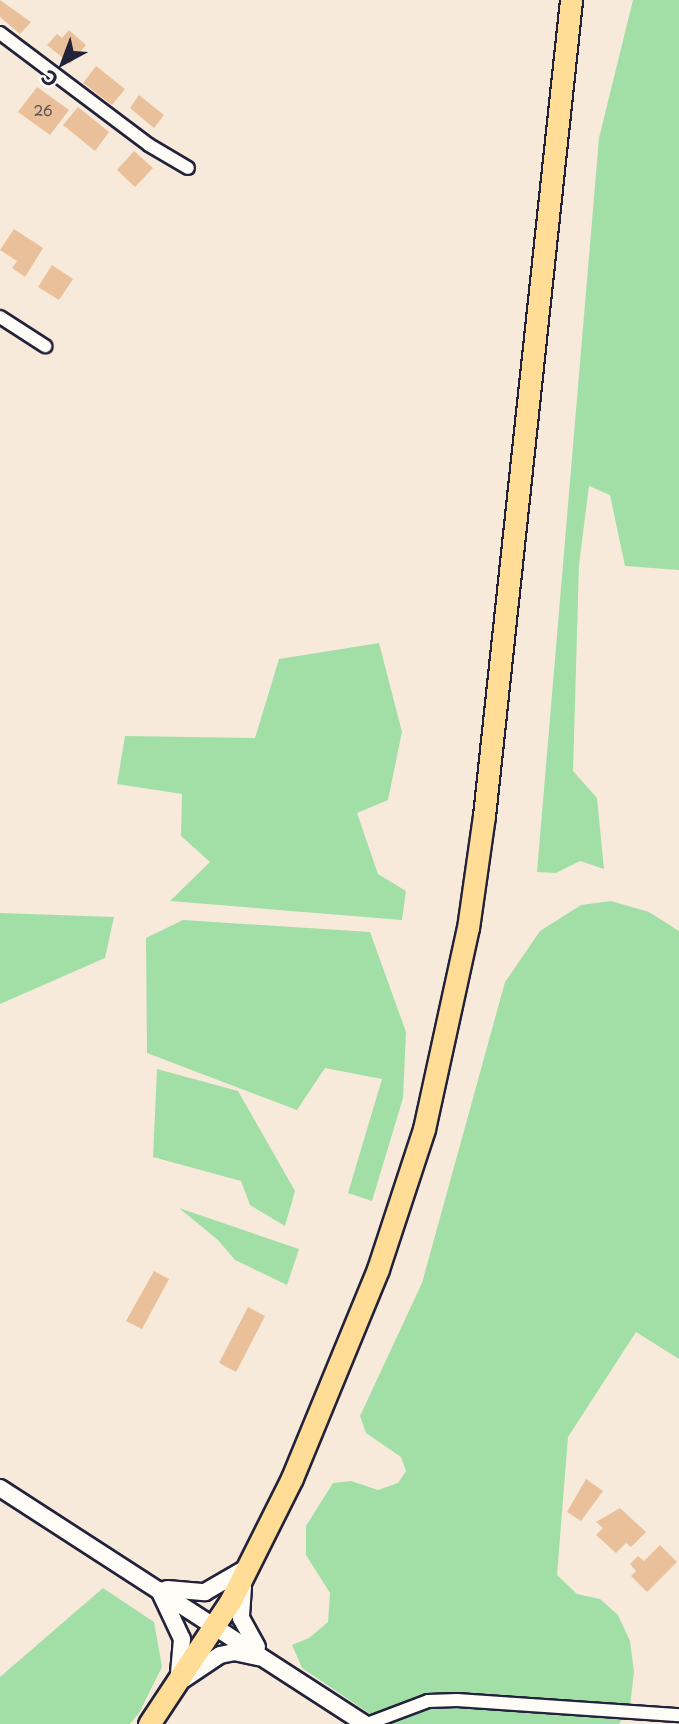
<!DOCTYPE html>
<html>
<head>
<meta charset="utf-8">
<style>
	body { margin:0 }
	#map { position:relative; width:679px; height:1724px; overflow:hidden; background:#f7eadb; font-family:"Playpen Sans",sans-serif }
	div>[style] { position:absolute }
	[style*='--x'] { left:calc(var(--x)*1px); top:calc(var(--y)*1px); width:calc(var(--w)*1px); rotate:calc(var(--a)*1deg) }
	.green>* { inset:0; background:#a2dfa7 }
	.building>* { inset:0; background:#e9c099 }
	.roads { filter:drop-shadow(2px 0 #22223b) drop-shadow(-2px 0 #22223b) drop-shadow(0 2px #22223b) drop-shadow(0 -2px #22223b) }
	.minor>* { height:12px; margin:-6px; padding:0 6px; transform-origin:6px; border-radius:6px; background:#fdfcf7 }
	.tertiary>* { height:16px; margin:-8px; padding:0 8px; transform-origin:8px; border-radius:8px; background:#fdfcf7 }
	.primary>* { height:21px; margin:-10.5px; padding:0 10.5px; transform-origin:10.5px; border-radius:10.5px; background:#ffdd96 }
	span { translate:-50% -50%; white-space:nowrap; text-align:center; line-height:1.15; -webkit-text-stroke:5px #fdfcf7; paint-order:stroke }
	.number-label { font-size:14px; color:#544a52 }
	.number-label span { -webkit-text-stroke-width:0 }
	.north { position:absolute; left:28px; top:28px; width:70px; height:70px; -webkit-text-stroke:5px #fdfcf7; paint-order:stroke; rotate:221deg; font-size:19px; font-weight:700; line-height:28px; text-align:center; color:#22223b }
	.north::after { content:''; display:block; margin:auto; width:24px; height:32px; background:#22223b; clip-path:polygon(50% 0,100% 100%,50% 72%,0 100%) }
</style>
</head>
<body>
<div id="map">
	<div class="green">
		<div style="clip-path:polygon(633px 0,679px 0,679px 570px,625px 566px,610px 495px,589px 486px,579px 565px,573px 771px,597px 798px,604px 869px,580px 861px,556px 873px,537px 872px,599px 138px)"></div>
		<div style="clip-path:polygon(379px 643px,402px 732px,388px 800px,357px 813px,378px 874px,406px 891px,402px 920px,170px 901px,210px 862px,181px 836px,182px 794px,117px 784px,125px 736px,255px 738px,279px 659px)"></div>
		<div style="clip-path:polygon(611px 901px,649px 912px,679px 931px,679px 1359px,636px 1332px,568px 1437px,557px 1575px,577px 1594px,600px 1599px,618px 1615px,630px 1641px,634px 1672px,630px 1706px,619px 1724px,385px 1724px,302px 1668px,292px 1645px,309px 1638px,328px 1622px,330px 1593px,306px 1555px,306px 1526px,333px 1483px,351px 1481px,378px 1490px,398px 1483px,406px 1471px,401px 1457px,366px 1433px,360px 1416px,422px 1283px,505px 982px,540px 931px,581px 905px)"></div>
		<div style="clip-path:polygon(0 913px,114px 917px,105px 958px,0 1004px)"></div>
		<div style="clip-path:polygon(183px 920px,370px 932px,406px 1032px,403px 1098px,372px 1201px,348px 1193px,382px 1079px,325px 1068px,297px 1110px,147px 1053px,146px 938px)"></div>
		<div style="clip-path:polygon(157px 1069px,238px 1091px,295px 1191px,285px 1226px,250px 1205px,241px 1181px,153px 1157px)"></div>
		<div style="clip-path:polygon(179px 1208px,299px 1249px,287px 1285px,235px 1260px,218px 1240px)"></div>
		<div style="clip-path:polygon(103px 1588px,154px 1622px,162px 1667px,139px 1713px,130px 1724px,0 1724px,0 1677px)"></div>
	</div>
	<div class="building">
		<div style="clip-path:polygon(0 0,31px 22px,20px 34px,0 17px)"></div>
		<div style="clip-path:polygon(69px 30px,86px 45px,70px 64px,47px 45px,57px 34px,62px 38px)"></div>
		<div style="clip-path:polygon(96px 66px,125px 89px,112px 105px,83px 83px)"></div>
		<div style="clip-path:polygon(37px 87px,69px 110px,50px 135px,18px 112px)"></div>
		<div style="clip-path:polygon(139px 95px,164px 115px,154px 128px,130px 108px)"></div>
		<div style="clip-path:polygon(78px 107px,109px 132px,95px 151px,63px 125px)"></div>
		<div style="clip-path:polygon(134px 151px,153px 168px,135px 187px,117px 170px)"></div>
		<div style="clip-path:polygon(14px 229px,43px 248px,25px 277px,12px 268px,17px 261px,0 250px)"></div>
		<div style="clip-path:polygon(52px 265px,73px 279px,59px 300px,38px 287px)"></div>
		<div style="clip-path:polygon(154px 1271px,169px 1279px,142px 1329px,126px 1321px)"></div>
		<div style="clip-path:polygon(248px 1307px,265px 1316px,236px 1372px,219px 1363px)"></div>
		<div style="clip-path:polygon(586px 1479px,603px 1491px,581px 1521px,567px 1512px)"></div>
		<div style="clip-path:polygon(620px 1508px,646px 1532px,631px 1547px,626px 1543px,616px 1553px,596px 1535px,603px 1528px,596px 1522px)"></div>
		<div style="clip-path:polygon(660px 1545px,677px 1562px,647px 1592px,631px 1576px,636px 1571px,630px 1564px,638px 1556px,644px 1561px)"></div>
	</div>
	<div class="roads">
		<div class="minor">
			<div style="--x:0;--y:33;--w:186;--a:36.9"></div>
			<div style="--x:149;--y:145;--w:45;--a:30.5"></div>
			<div style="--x:0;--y:317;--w:54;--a:32.8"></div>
			<div style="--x:367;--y:1724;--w:65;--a:-20.7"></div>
			<div style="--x:428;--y:1701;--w:29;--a:-2"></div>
			<div style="--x:457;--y:1700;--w:223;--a:3.9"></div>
		</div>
		<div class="tertiary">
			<div style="--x:0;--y:1488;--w:435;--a:32.9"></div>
			<div style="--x:243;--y:1587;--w:31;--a:94"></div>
			<div style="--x:241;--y:1618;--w:33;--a:61"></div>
			<div style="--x:167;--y:1589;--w:38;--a:5"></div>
			<div style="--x:205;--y:1592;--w:50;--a:-30.2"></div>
			<div style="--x:159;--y:1590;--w:54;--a:64.9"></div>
			<div style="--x:182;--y:1639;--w:38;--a:95"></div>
			<div style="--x:184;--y:1679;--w:43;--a:-33.7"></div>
			<div style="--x:220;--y:1655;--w:14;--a:-12"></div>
			<div style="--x:234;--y:1652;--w:25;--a:12"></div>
		</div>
		<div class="primary">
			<div style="--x:149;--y:1724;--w:149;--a:-56.5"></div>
			<div style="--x:231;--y:1600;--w:136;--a:-63.4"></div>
			<div style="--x:292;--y:1478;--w:226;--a:-67.6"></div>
			<div style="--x:378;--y:1269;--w:147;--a:-71.8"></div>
			<div style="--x:424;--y:1129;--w:206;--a:-77.7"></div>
			<div style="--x:468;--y:928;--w:113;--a:-81.9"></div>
			<div style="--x:484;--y:816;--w:821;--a:-83.91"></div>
		</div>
	</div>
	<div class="number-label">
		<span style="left:43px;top:111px">26</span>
	</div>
	<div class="north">С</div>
</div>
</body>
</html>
